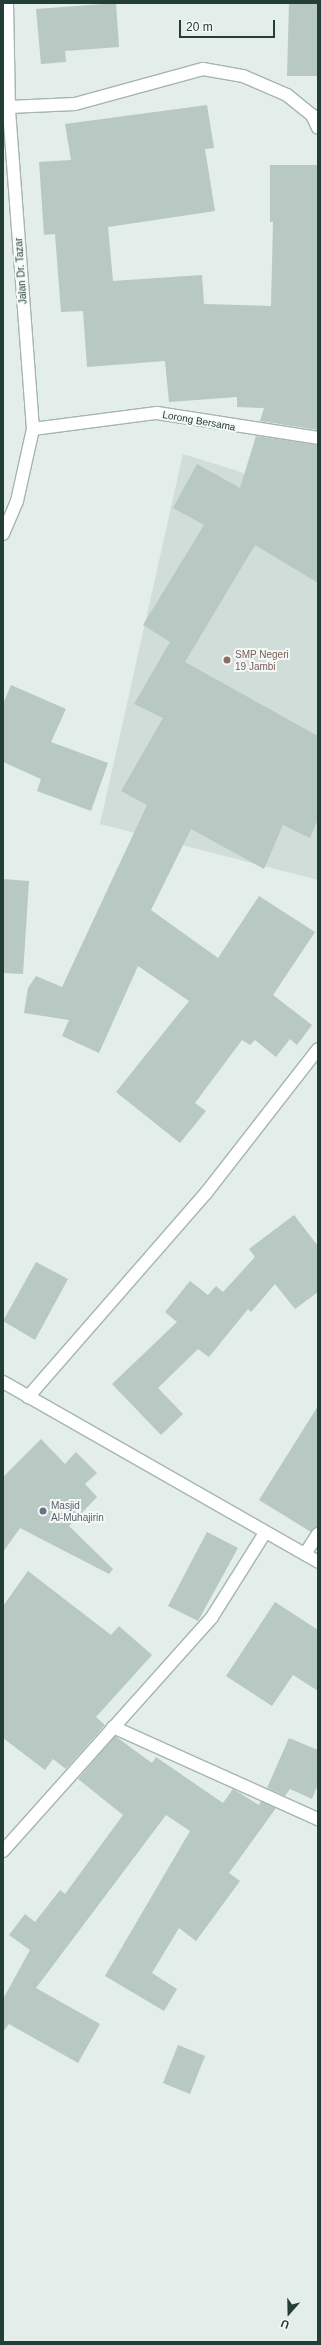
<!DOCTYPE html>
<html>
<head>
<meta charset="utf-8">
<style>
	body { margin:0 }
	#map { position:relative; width:321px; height:2345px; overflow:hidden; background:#e3ede9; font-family:Helvetica,sans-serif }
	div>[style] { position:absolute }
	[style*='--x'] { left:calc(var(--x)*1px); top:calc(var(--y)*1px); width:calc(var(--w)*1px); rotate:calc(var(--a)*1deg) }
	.built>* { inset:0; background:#d1ddd8 }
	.building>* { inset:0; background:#b8c8c2 }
	.roads { filter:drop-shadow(1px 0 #a6b5b0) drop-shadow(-1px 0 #a6b5b0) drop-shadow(0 1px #a6b5b0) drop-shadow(0 -1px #a6b5b0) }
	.street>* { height:12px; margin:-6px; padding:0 6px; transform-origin:6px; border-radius:6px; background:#fff }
	.secondary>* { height:12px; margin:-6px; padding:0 6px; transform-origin:6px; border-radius:6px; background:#fff }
	.dots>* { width:11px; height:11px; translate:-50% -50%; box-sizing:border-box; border:2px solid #f4f9f7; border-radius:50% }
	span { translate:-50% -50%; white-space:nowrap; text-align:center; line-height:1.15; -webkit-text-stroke:4px #f4f9f7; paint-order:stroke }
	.street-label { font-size:10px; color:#233e38 }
	.education-label { font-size:10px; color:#785e54 }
	.left { translate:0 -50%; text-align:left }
	.worship-label { font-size:10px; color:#5b616d }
	.frame { position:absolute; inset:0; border:4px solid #233e38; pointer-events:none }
	.north { position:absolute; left:269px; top:2293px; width:40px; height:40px; -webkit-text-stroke:3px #f4f9f7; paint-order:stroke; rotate:200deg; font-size:11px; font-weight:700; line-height:16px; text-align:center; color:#233e38 }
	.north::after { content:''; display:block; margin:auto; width:14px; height:18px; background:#233e38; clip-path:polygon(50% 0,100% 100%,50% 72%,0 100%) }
	.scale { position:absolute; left:179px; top:20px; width:96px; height:18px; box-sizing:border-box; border:2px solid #233e38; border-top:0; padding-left:5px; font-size:12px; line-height:14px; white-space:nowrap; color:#233e38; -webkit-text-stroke:3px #f4f9f7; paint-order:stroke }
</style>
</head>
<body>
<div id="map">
	<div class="built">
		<div style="clip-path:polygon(183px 454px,318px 496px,318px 880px,100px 824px)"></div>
	</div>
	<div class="building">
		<div style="clip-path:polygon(116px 3px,119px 47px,65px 51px,66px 62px,41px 64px,36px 9px)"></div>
		<div style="clip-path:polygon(289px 3px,318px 3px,318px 76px,287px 76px)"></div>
		<div style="clip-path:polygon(207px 105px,214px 148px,205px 149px,215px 211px,108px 227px,113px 281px,202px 275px,204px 304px,271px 306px,273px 222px,270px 222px,270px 165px,318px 165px,318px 430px,260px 421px,264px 408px,237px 407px,237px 397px,169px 402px,165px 361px,87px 367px,83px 311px,61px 312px,55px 234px,44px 235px,39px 162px,71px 160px,65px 124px)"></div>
		<div style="clip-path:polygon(256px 436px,318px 445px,318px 583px,255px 545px,185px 662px,318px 736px,318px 819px,310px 838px,283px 825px,264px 869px,191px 829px,151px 910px,218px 958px,259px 896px,315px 932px,273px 995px,312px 1025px,297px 1045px,290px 1039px,276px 1057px,255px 1040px,250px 1045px,242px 1040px,195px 1103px,206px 1111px,180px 1143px,116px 1092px,189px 1001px,138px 966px,99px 1053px,62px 1036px,69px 1020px,24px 1013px,28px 988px,36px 976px,62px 987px,147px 805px,121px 791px,163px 718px,134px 704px,170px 642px,143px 625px,204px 525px,173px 508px,197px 464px,240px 488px)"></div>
		<div style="clip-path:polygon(11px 685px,66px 709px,51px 742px,108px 763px,91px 811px,37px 791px,41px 779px,3px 762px,3px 704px)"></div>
		<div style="clip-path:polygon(3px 879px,29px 881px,23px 974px,3px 973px)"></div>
		<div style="clip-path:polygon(294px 1215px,318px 1246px,318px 1292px,295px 1309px,275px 1284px,251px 1312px,248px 1309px,209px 1357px,198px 1349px,158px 1388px,183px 1414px,161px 1435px,112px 1384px,177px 1322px,165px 1312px,190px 1281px,208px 1295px,216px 1286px,223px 1292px,255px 1257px,249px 1249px)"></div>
		<div style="clip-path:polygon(36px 1262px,68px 1279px,35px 1340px,3px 1321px)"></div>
		<div style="clip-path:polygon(318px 1406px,318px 1527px,311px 1532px,259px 1500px)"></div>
		<div style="clip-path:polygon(41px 1439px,65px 1464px,76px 1452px,97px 1473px,85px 1484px,97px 1497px,69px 1526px,113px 1569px,109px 1574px,20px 1528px,3px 1552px,3px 1477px)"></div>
		<div style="clip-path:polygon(207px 1532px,238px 1548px,198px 1621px,168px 1606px)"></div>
		<div style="clip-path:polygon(28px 1571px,111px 1635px,119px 1626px,152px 1655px,96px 1717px,105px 1725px,66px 1769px,53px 1759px,45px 1770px,3px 1738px,3px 1606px)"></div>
		<div style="clip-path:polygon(275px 1602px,318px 1630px,318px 1691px,293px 1675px,272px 1706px,226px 1676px)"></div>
		<div style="clip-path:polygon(115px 1736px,152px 1763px,156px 1757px,223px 1803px,233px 1789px,259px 1805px,261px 1801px,276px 1808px,229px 1873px,240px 1881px,196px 1941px,179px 1928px,152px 1973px,177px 1989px,164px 2011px,105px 1976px,190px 1831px,166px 1815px,36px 1988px,100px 2024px,78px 2063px,9px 2024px,3px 2032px,3px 1999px,30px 1950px,9px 1935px,25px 1914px,35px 1922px,60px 1890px,65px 1894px,123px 1815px,78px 1779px)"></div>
		<div style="clip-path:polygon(289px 1738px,318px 1750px,318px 1784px,312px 1799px,290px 1789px,285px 1796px,267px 1788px)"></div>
		<div style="clip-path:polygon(178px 2045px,205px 2056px,190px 2094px,163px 2083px)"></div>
	</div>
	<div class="roads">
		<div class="street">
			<div style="--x:9;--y:107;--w:66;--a:-2.6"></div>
			<div style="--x:75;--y:104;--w:133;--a:-15.3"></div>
			<div style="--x:203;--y:69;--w:41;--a:9.9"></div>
			<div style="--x:243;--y:76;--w:48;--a:23.4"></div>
			<div style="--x:287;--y:95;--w:32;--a:39"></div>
			<div style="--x:312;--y:115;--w:14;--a:65"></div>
			<div style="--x:33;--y:429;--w:125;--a:-7.4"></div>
			<div style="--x:157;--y:413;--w:163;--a:8.8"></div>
			<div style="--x:3;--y:1382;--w:363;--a:29.7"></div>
			<div style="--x:28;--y:1397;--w:271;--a:-48.9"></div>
			<div style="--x:206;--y:1193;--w:182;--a:-52.1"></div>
			<div style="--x:305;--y:1554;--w:24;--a:-57"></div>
			<div style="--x:113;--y:1727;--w:225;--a:24.2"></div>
			<div style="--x:3;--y:1851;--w:314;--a:-48.2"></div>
			<div style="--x:212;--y:1617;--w:99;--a:-57.8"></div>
		</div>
		<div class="secondary">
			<div style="--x:3;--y:534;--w:36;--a:-67"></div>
			<div style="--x:17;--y:501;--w:74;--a:-77.5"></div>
			<div style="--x:33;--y:429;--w:323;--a:-94.3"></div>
			<div style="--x:9;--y:107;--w:104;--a:-91.1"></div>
		</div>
	</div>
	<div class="dots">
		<div style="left:227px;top:660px;background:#8d6e63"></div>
		<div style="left:43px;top:1511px;background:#6b7280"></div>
	</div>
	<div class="street-label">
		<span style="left:21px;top:271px;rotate:-94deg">Jalan Dr. Tazar</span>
		<span style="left:199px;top:421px;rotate:10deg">Lorong Bersama</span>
	</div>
	<div class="education-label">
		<span class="left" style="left:235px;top:660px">SMP Negeri<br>19 Jambi</span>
	</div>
	<div class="worship-label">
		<span class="left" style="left:51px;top:1511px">Masjid<br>Al-Muhajirin</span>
	</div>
	<div class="frame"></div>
	<div class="north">U</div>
	<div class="scale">20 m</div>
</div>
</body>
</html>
